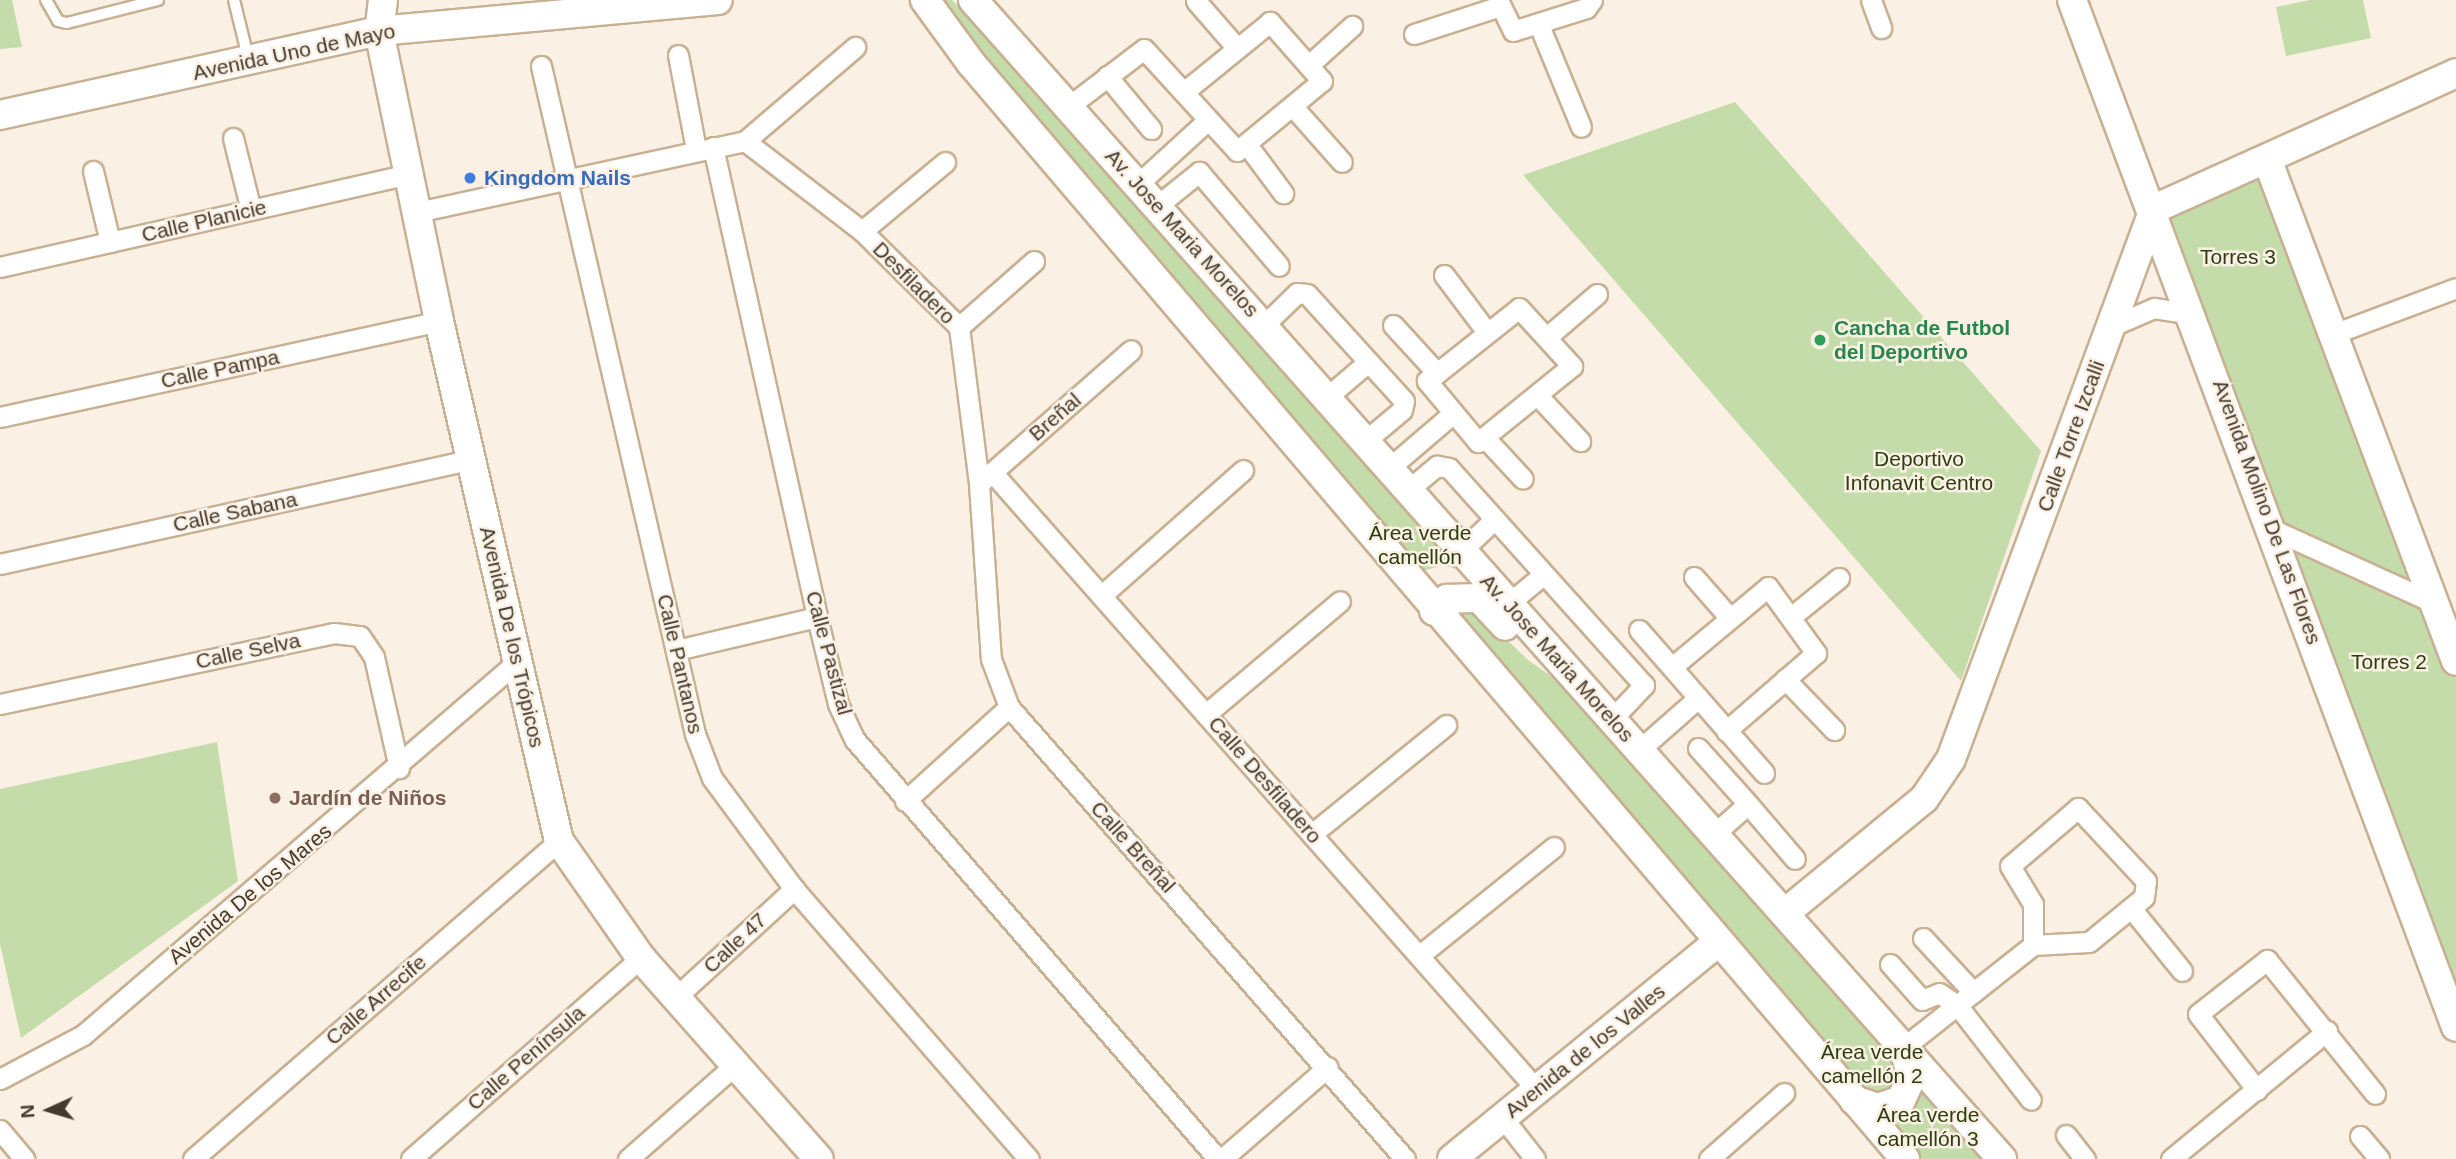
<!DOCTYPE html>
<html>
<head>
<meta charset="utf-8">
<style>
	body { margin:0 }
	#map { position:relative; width:2456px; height:1159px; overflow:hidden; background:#fbf0e4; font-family:Arial,sans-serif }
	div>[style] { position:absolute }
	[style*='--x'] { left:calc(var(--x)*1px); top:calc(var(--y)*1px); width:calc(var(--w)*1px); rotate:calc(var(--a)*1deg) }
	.green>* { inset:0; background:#c4dbaa }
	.roads { filter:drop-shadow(2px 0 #c8b093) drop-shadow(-2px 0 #c8b093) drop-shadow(0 2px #c8b093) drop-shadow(0 -2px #c8b093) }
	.lane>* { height:10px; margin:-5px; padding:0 5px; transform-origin:5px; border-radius:5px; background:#fff }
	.street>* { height:19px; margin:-9.5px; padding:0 9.5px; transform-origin:9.5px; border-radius:9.5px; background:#fff }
	.secondary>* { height:28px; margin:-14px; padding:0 14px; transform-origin:14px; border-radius:14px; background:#fff }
	.dots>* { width:19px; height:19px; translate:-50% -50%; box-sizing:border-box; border:4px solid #fbf0e4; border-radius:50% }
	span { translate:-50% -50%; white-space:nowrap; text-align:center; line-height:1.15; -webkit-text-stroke:5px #fbf0e4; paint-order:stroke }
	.street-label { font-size:21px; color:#443a2e }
	.shop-label { font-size:21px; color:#366cbe; font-weight:700 }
	.left { translate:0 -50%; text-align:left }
	.park-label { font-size:21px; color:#2c3e11 }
	.leisure-label { font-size:21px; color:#27864d; font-weight:700 }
	.education-label { font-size:21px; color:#785e54; font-weight:700 }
	.north { position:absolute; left:14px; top:1075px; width:70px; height:70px; -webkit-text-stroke:5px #fbf0e4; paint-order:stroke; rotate:266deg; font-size:19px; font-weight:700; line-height:28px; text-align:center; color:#443a2e }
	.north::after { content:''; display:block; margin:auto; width:24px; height:32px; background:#443a2e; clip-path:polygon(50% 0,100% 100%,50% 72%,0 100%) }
</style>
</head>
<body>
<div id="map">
	<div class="green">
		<div style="clip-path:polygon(0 0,12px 0,22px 47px,0 49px)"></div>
		<div style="clip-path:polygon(937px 0,952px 0,1005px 53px,1476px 575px,1443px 565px,1414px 574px)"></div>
		<div style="clip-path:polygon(2310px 0,2363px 0,2371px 38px,2286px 56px,2276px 7px)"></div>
		<div style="clip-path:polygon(1735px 102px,2041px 451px,1961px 681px,1523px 175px)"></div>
		<div style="clip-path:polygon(2266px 162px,2430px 599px,2277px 528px,2157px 211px)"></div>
		<div style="clip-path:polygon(2278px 535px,2431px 605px,2456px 672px,2456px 1019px)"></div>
		<div style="clip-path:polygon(1467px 602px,1528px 660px,1581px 697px,1911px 1074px,1871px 1106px,1453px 609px)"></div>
		<div style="clip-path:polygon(217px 742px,238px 881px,21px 1038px,0 944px,0 789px)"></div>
		<div style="clip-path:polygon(1916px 1081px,1996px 1159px,1910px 1159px,1883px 1111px)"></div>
	</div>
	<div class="roads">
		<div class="lane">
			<div style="--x:46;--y:0;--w:24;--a:60"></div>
			<div style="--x:58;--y:21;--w:9;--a:13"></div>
			<div style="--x:67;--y:23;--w:94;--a:-14.2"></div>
			<div style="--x:234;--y:0;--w:59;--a:76.2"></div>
		</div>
		<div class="street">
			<div style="--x:1498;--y:0;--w:34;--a:64"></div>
			<div style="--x:1513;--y:31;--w:77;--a:-17.5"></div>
			<div style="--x:1586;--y:8;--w:10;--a:-53"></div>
			<div style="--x:1871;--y:0;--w:30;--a:70"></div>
			<div style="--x:1196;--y:1;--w:62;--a:48.9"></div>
			<div style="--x:1539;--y:25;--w:110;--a:67.6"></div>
			<div style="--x:1414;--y:34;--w:90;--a:-18"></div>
			<div style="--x:678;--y:55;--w:96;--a:79.2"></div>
			<div style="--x:1310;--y:64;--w:57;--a:-42.1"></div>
			<div style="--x:541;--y:66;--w:686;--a:77.02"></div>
			<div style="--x:695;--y:734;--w:47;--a:68.9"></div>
			<div style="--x:712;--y:778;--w:138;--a:53.5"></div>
			<div style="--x:794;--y:889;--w:358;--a:49"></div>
			<div style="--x:1107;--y:76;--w:69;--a:50.3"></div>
			<div style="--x:1069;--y:106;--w:94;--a:-37.2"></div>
			<div style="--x:1144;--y:49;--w:138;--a:47.6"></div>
			<div style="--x:1237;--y:151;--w:110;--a:-39.5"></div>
			<div style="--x:1322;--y:81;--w:79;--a:-131.4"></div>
			<div style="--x:1270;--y:22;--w:109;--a:140.9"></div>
			<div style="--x:1294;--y:108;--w:72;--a:48.4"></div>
			<div style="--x:233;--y:138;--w:74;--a:76"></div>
			<div style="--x:745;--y:141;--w:148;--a:37.6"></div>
			<div style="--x:862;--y:231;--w:136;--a:44.7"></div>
			<div style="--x:959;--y:327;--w:158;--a:82.7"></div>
			<div style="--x:979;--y:484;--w:175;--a:86.1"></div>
			<div style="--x:991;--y:659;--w:51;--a:69.4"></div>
			<div style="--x:1009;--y:707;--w:601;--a:48.78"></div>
			<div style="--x:1248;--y:146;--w:59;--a:53.3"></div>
			<div style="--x:713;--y:147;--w:481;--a:77.5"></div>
			<div style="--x:817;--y:617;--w:89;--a:76.4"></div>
			<div style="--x:838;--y:704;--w:40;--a:65"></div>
			<div style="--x:855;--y:740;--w:554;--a:49.1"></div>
			<div style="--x:93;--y:171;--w:73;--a:76.5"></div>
			<div style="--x:1139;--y:183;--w:93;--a:-42.4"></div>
			<div style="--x:1158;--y:205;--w:53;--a:-38.8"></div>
			<div style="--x:1199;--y:172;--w:123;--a:49.6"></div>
			<div style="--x:417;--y:212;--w:336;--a:-12.2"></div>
			<div style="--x:745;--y:141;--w:145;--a:-40.5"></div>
			<div style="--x:862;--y:231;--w:108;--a:-39.7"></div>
			<div style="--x:0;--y:267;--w:419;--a:-12.8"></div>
			<div style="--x:1444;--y:275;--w:71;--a:53"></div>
			<div style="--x:1519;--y:308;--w:79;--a:47.6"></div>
			<div style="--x:1572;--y:366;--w:121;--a:141"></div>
			<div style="--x:1478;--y:442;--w:80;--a:-129.9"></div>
			<div style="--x:1427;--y:381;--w:117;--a:-38.4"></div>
			<div style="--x:1264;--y:325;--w:46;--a:-44.1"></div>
			<div style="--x:1297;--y:293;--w:10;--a:6"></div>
			<div style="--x:1307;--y:294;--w:144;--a:47.8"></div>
			<div style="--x:1404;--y:401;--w:9;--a:103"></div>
			<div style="--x:1402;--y:410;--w:48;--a:140"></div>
			<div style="--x:1393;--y:325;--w:65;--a:47.5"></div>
			<div style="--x:2112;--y:326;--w:46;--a:-23.2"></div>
			<div style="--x:2154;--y:308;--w:39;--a:9"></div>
			<div style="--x:959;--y:327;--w:100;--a:-41.3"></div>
			<div style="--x:2333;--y:334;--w:131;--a:-20.5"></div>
			<div style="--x:1547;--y:337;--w:66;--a:-40.7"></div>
			<div style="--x:1538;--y:396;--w:62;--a:47"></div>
			<div style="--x:1327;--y:397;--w:54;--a:-40.5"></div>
			<div style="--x:0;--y:417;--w:449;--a:-12.3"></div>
			<div style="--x:1486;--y:439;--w:54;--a:47.2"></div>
			<div style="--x:1389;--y:468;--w:82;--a:-40.5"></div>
			<div style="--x:992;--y:472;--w:824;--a:48.59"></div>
			<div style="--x:982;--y:481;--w:198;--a:-41.3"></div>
			<div style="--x:1408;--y:490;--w:38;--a:-40"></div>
			<div style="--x:1437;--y:466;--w:12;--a:9"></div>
			<div style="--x:1449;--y:468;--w:292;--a:48.1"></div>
			<div style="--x:1644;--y:685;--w:47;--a:133.3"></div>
			<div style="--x:2274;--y:530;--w:176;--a:24.5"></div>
			<div style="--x:1462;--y:550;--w:45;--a:-43.2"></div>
			<div style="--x:0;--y:564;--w:481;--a:-12.5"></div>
			<div style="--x:1694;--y:577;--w:53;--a:48.8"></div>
			<div style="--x:1103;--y:594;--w:187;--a:-41.5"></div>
			<div style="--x:1509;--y:603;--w:44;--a:-39.5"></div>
			<div style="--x:1791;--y:617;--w:62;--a:-39.1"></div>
			<div style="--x:1639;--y:630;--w:190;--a:48.8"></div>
			<div style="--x:676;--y:650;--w:145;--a:-13.2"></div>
			<div style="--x:1672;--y:667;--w:125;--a:-39.8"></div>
			<div style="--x:1768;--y:587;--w:82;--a:54"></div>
			<div style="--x:1816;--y:653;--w:119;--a:139.1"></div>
			<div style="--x:1785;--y:679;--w:71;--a:46.1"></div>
			<div style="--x:0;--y:704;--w:341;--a:-12"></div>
			<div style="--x:334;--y:633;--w:26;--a:7"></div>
			<div style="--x:360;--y:636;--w:25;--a:56"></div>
			<div style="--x:374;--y:657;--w:114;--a:77.3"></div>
			<div style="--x:1206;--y:714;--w:175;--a:-40.1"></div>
			<div style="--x:1698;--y:748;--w:75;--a:48.2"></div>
			<div style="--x:1748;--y:804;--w:45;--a:138.6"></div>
			<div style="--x:1639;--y:750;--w:79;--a:-41.4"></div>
			<div style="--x:905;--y:801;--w:140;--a:-42.1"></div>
			<div style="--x:1748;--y:804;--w:72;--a:49.5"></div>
			<div style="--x:1312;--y:834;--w:173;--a:-39.1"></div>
			<div style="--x:2131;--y:908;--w:81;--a:51"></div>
			<div style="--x:1923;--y:938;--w:74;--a:47.2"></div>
			<div style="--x:1420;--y:955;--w:172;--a:-38.9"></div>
			<div style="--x:1890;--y:964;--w:48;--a:48.4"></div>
			<div style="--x:1922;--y:1000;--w:18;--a:-22"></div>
			<div style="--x:1939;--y:993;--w:22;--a:34"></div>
			<div style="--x:1957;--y:1005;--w:120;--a:52.1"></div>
			<div style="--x:677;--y:996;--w:159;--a:-42.4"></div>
			<div style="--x:1904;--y:1047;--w:164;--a:-38.3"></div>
			<div style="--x:2033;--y:945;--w:56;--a:-3.1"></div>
			<div style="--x:2089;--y:942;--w:71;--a:-39.3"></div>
			<div style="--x:2144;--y:897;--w:16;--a:-83"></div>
			<div style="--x:2146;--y:881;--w:100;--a:-133"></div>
			<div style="--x:2078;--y:808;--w:89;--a:139.5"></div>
			<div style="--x:2010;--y:866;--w:44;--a:58.8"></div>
			<div style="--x:2033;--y:904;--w:41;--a:90"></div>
			<div style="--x:0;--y:1079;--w:94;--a:-27.9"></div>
			<div style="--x:83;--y:1035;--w:572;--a:-40.68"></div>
			<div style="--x:2257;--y:1090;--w:96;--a:-127.8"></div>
			<div style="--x:2198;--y:1014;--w:88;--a:-38"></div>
			<div style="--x:2267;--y:960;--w:172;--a:51.1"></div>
			<div style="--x:1503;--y:1118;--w:52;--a:52"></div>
			<div style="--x:0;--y:1130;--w:38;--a:50"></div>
			<div style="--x:2066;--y:1135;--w:31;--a:52"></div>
			<div style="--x:2360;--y:1136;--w:30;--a:50"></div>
			<div style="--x:193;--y:1159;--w:485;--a:-41"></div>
			<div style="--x:411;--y:1159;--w:305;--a:-41.2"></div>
			<div style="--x:628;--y:1159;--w:142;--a:-41.3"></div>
			<div style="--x:1222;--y:1159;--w:140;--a:-41"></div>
			<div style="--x:1709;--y:1159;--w:100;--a:-41.3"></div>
			<div style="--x:2171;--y:1159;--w:202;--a:-39.4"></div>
		</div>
		<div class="secondary">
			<div style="--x:383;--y:0;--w:31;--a:97"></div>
			<div style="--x:379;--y:31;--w:296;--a:78.3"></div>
			<div style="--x:439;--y:321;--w:534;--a:77.01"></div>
			<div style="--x:559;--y:841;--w:143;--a:55"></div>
			<div style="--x:641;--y:958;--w:268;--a:48.5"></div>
			<div style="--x:925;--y:0;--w:78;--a:53.9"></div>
			<div style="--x:971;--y:63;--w:1440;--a:49.56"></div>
			<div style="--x:973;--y:0;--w:1550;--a:48.4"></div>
			<div style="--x:2072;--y:0;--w:1096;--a:69.5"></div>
			<div style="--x:0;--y:115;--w:388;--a:-12.5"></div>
			<div style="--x:379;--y:31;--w:340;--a:-5.2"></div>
			<div style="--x:2267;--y:159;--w:536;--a:69.37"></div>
			<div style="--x:1434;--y:611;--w:18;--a:-43"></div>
			<div style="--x:1447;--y:599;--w:32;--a:-2"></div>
			<div style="--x:1479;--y:598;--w:38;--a:47"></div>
			<div style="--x:1785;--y:913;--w:180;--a:-39.4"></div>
			<div style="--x:1924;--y:799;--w:48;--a:-56"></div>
			<div style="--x:1951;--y:759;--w:586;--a:-69.74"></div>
			<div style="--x:2154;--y:209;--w:331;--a:-24.2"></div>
			<div style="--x:1854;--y:1100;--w:24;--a:19"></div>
			<div style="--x:1877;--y:1108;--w:25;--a:-18"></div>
			<div style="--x:1901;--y:1100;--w:26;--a:-65"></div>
			<div style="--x:1912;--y:1076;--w:28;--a:-107"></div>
			<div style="--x:1452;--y:1159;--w:343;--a:-39.2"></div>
		</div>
	</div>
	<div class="dots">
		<div style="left:470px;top:178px;background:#3f7fe0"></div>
		<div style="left:1820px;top:340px;background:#2e9e5b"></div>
		<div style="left:275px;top:798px;background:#8d6e63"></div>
	</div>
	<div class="street-label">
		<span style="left:294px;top:52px;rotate:-12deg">Avenida Uno de Mayo</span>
		<span style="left:204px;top:221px;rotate:-13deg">Calle Planicie</span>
		<span style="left:1182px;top:233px;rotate:48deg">Av. Jose Maria Morelos</span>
		<span style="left:914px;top:283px;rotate:45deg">Desfiladero</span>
		<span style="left:220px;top:369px;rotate:-12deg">Calle Pampa</span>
		<span style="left:1055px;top:417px;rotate:-41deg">Breñal</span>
		<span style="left:2071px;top:436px;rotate:-70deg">Calle Torre Izcalli</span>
		<span style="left:235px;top:512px;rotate:-12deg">Calle Sabana</span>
		<span style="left:2267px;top:512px;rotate:70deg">Avenida Molino De Las Flores</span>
		<span style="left:512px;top:637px;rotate:77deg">Avenida De los Trópicos</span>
		<span style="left:248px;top:651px;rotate:-12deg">Calle Selva</span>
		<span style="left:829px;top:653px;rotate:75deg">Calle Pastizal</span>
		<span style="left:1557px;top:658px;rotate:48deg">Av. Jose Maria Morelos</span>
		<span style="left:680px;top:664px;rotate:77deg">Calle Pantanos</span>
		<span style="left:1265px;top:780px;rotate:49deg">Calle Desfiladero</span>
		<span style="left:1133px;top:847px;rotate:48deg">Calle Breñal</span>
		<span style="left:250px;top:894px;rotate:-40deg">Avenida De los Mares</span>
		<span style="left:735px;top:943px;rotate:-43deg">Calle 47</span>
		<span style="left:376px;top:1000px;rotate:-41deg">Calle Arrecife</span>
		<span style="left:1585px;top:1051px;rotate:-39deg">Avenida de los Valles</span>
		<span style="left:526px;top:1058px;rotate:-41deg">Calle Península</span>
	</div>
	<div class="shop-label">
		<span class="left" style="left:484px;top:178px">Kingdom Nails</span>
	</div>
	<div class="park-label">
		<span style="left:2238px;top:257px">Torres 3</span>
		<span style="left:1919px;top:471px">Deportivo<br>Infonavit Centro</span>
		<span style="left:1420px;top:545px">Área verde<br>camellón</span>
		<span style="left:2389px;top:662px">Torres 2</span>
		<span style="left:1872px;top:1064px">Área verde<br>camellón 2</span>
		<span style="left:1928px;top:1127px">Área verde<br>camellón 3</span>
	</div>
	<div class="leisure-label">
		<span class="left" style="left:1834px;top:340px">Cancha de Futbol<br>del Deportivo</span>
	</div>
	<div class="education-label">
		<span class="left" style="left:289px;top:798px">Jardín de Niños</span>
	</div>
	<div class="north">N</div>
</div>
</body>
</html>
